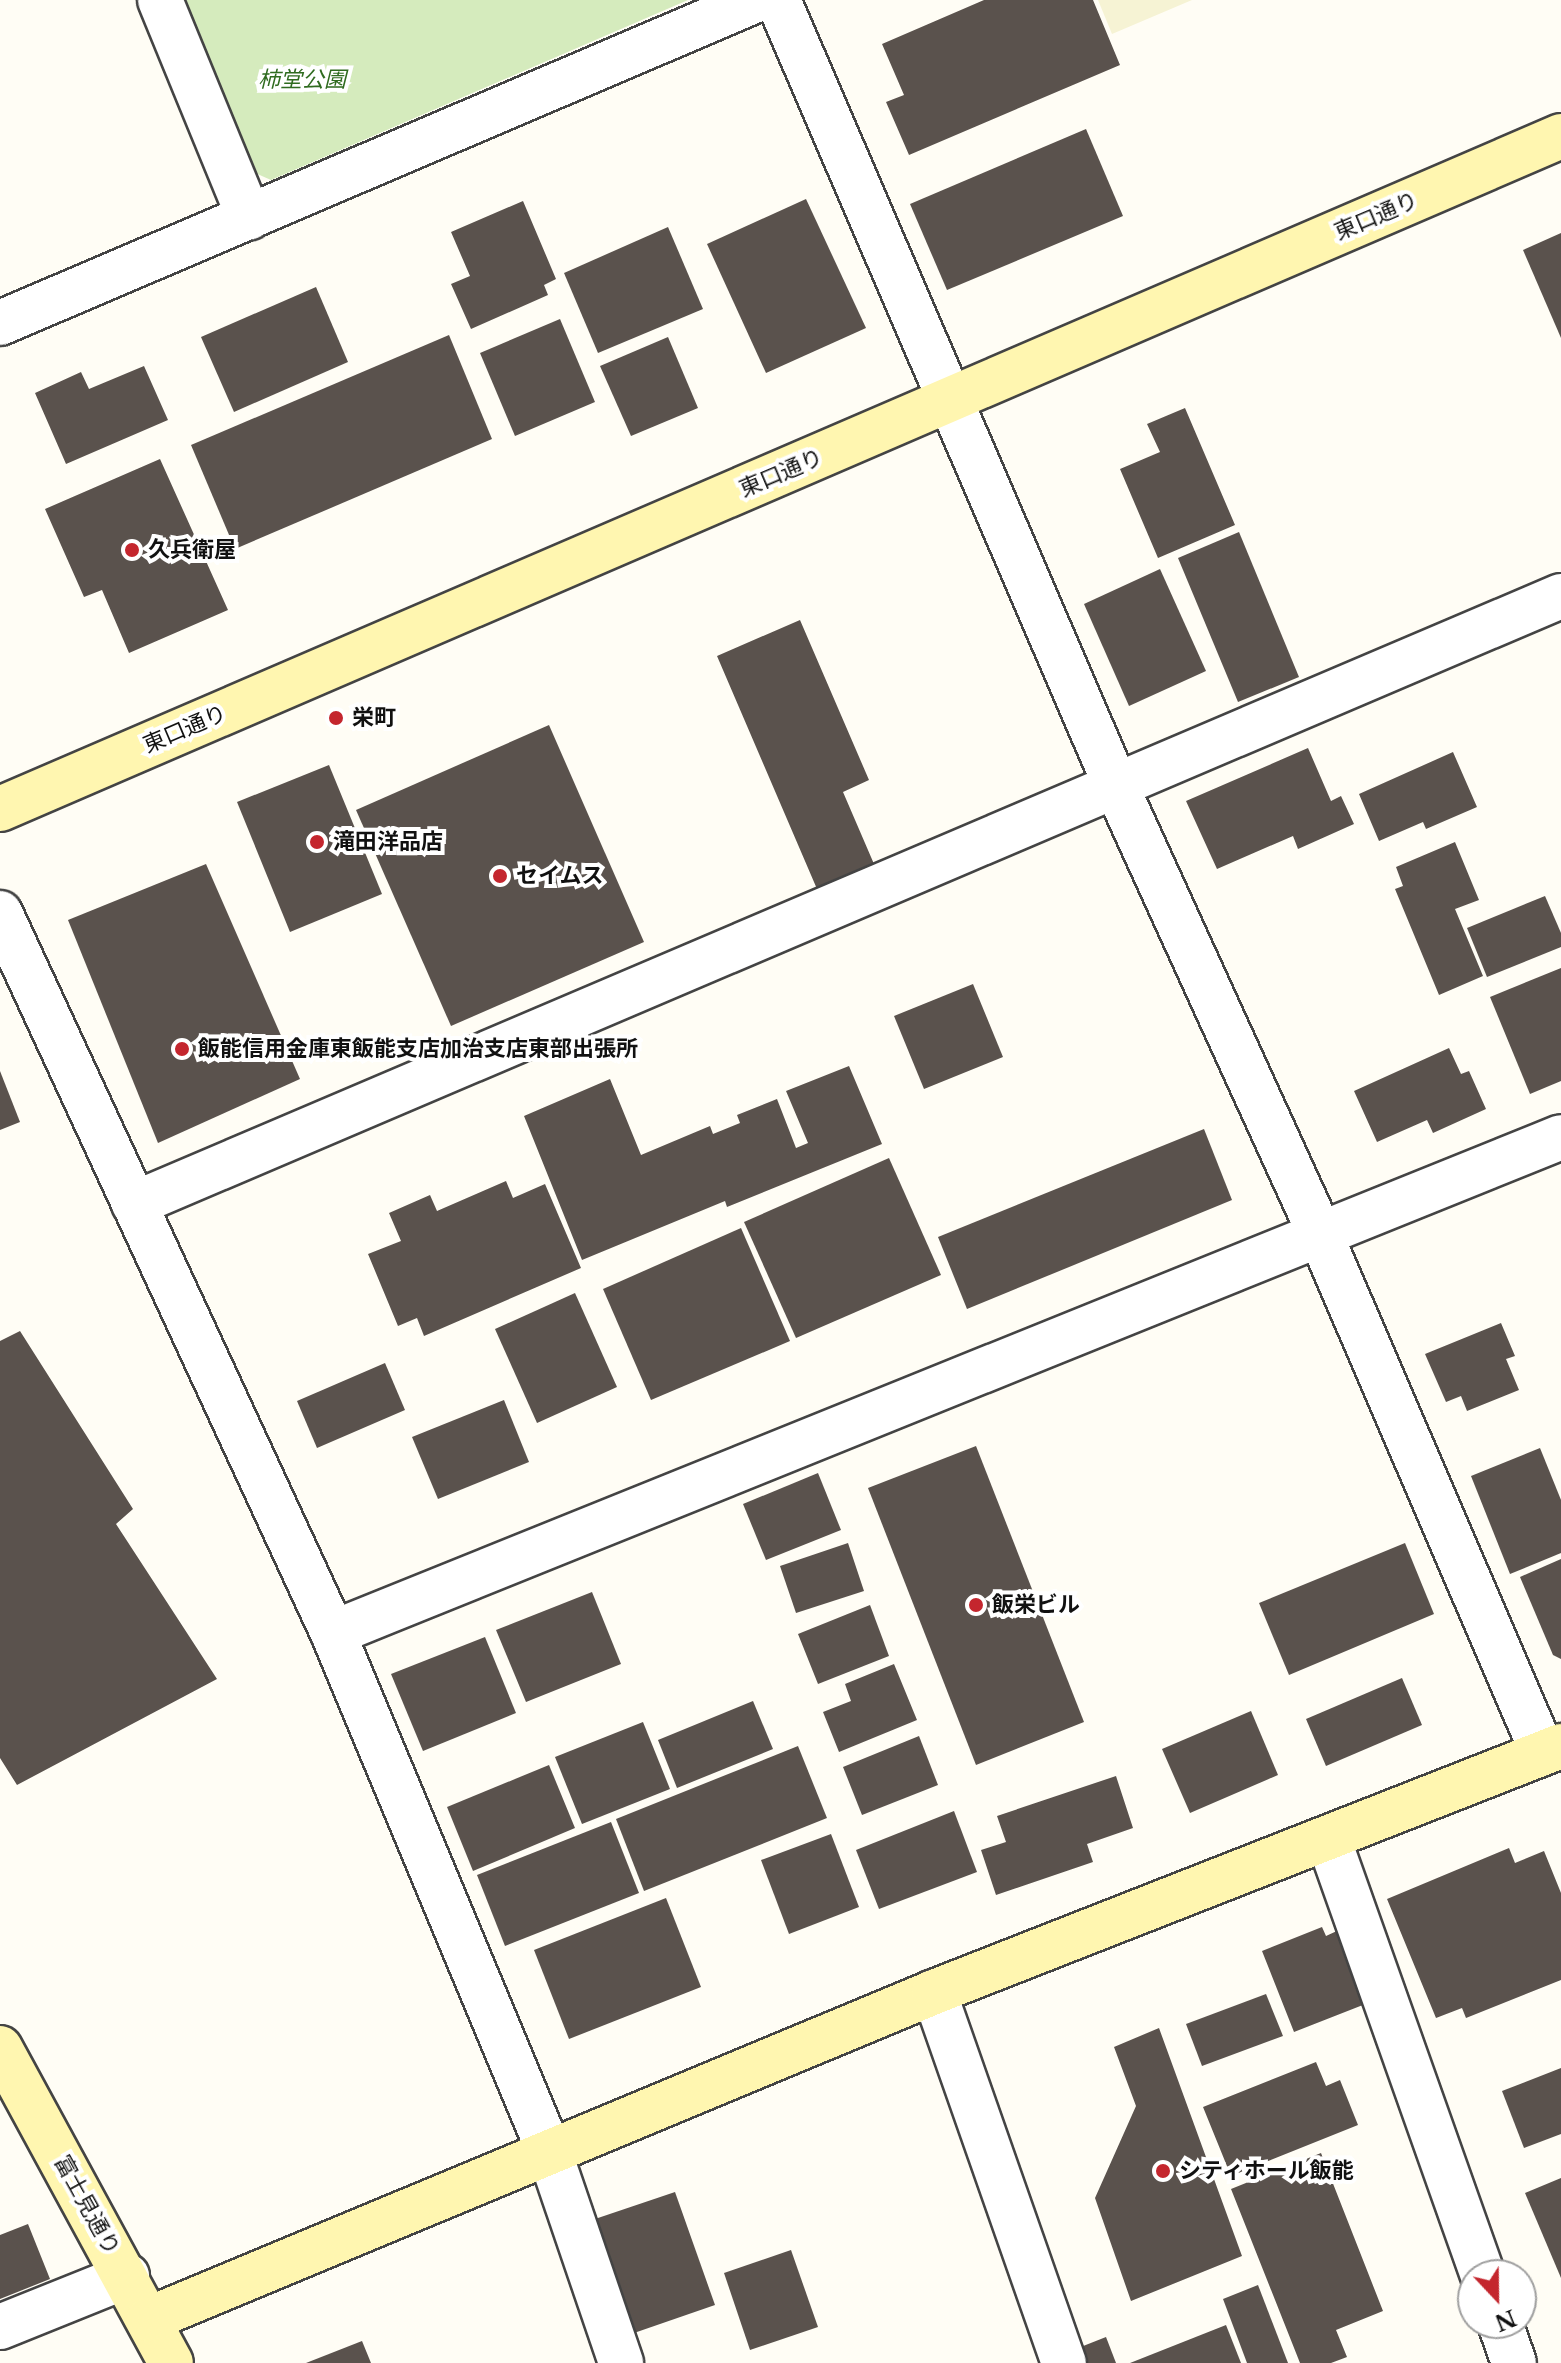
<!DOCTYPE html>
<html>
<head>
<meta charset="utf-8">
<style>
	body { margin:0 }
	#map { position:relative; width:1561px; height:2363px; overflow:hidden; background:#fffdf5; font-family:"Libre Baskerville","Noto Sans JP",serif }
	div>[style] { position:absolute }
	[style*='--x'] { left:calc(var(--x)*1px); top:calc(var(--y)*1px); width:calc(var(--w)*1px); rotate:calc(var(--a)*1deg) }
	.farmland>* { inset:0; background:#f6f3d4 }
	.green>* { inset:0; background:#d5ebbd }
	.building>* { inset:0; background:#5a524d }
	.roads { filter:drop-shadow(2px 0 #444) drop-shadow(-2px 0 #444) drop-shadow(0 2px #444) drop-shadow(0 -2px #444) }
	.street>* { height:44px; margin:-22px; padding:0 22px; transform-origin:22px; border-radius:22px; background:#fff }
	.secondary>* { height:44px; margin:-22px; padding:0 22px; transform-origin:22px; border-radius:22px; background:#fff6b0 }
	.dots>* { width:22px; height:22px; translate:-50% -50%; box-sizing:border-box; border:4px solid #fff; border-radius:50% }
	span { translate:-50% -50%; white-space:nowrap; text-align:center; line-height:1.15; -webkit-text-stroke:8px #fff; paint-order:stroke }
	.park-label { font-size:22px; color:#2f6b1f; font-style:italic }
	.street-label { font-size:22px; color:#111 }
	.poi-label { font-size:22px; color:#111; font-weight:700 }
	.left { translate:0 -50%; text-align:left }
	.north { position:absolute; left:1457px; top:2259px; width:80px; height:80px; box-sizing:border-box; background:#fff; border:2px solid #a0a0a0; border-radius:50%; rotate:158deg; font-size:22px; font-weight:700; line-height:32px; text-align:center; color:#111 }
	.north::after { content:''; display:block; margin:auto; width:28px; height:36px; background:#c4262e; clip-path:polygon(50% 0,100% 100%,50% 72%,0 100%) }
</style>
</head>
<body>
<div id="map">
	<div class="farmland">
		<div style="clip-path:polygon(1098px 0,1192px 0,1112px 34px)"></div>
	</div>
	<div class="green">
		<div style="clip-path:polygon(181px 0,688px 0,271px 180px,253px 172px)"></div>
	</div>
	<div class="building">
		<div style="clip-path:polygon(984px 0,1093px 0,1120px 65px,909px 155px,886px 102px,904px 95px,882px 44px)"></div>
		<div style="clip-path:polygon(1086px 129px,1123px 216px,947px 290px,910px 204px)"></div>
		<div style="clip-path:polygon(806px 199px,866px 328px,766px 373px,707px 244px)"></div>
		<div style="clip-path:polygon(523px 201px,556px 279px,544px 285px,548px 295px,471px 329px,451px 284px,470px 276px,451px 232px)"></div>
		<div style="clip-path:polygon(668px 227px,703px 309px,598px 353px,564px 273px)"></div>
		<div style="clip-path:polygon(1561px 233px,1561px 338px,1523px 250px)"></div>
		<div style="clip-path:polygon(316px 287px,348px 362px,234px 412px,201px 337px)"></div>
		<div style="clip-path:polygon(560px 319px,595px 402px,515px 436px,480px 353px)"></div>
		<div style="clip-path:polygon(449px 335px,492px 439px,235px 549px,191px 445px)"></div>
		<div style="clip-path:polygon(668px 337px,698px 408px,631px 436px,600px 366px)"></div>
		<div style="clip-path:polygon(144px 366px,168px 420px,66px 464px,35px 393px,81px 372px,89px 389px)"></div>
		<div style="clip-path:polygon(1185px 408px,1235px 525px,1158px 558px,1120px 469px,1160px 452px,1147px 424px)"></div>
		<div style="clip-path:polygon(160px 459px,228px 610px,129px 653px,102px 590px,84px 597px,45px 509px)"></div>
		<div style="clip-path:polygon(1239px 532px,1299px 677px,1238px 702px,1178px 558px)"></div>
		<div style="clip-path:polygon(1160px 569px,1206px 671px,1129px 706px,1084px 604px)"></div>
		<div style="clip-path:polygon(800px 620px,869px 780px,843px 792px,874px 864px,817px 889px,717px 656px)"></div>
		<div style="clip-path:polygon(549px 725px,644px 942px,451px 1026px,356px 810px)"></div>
		<div style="clip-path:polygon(1308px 748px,1331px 801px,1341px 796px,1354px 824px,1298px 849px,1293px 836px,1217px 869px,1186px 801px)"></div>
		<div style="clip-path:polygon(1453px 752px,1477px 807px,1426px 829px,1423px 822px,1379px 841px,1359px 794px)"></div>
		<div style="clip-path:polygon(329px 765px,382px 894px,290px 932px,237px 802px)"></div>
		<div style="clip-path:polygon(1455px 842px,1479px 900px,1455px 909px,1483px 976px,1439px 995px,1395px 889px,1403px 886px,1396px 867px)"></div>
		<div style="clip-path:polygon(206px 864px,300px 1079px,158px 1143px,68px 920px)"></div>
		<div style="clip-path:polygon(1545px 896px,1561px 933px,1561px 947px,1487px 977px,1467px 928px)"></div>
		<div style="clip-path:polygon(1561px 968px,1561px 1081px,1530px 1094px,1490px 997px)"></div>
		<div style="clip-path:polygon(973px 984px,1003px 1057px,924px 1089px,894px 1016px)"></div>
		<div style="clip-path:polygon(1449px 1048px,1461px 1074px,1469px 1071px,1486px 1109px,1433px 1133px,1427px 1120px,1377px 1142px,1354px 1091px)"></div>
		<div style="clip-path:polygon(849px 1066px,882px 1144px,727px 1207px,725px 1201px,582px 1260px,524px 1116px,610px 1079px,641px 1155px,710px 1126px,713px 1134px,740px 1123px,737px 1115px,777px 1099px,796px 1148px,808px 1143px,786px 1091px)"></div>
		<div style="clip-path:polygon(0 1071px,20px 1122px,0 1130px)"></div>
		<div style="clip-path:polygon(1204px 1129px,1232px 1200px,967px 1309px,938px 1237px)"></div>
		<div style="clip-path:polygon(889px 1158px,941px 1275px,796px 1338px,744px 1222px)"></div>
		<div style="clip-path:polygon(506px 1181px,513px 1198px,545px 1184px,581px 1268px,424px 1336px,417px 1318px,398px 1326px,368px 1254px,401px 1241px,389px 1213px,430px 1195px,437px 1211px)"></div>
		<div style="clip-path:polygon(741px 1228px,790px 1341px,651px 1400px,603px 1289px)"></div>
		<div style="clip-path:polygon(575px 1293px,617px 1387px,537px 1423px,495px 1329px)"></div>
		<div style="clip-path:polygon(1501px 1323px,1515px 1356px,1506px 1359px,1519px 1390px,1467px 1411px,1461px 1396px,1446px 1402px,1425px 1354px)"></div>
		<div style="clip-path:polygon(20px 1331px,133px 1509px,116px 1524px,217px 1679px,17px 1785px,0 1758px,0 1341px)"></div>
		<div style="clip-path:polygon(385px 1363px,405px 1410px,317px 1448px,297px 1401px)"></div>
		<div style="clip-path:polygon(504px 1400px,529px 1462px,438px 1499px,412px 1437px)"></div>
		<div style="clip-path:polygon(976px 1446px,1084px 1722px,976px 1765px,868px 1488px)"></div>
		<div style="clip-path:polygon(1540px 1448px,1561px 1500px,1561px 1553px,1510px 1574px,1471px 1476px)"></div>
		<div style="clip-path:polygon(818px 1473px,841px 1530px,766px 1560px,743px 1504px)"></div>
		<div style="clip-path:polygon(848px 1543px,864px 1591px,796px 1613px,780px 1566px)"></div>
		<div style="clip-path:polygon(1405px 1543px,1434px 1614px,1289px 1675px,1259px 1603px)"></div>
		<div style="clip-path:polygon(1561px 1559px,1561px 1659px,1553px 1655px,1520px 1577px)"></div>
		<div style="clip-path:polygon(592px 1592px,621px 1664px,526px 1702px,496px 1630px)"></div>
		<div style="clip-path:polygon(870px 1605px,889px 1656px,818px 1684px,798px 1634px)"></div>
		<div style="clip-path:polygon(485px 1637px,516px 1713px,423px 1751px,391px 1674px)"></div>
		<div style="clip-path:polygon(894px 1664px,917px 1720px,839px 1752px,823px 1712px,851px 1701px,845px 1684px)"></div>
		<div style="clip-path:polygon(1402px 1678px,1422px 1725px,1326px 1766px,1306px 1719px)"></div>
		<div style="clip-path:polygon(753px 1701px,773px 1749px,677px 1788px,658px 1740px)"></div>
		<div style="clip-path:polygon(1251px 1711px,1278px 1775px,1190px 1813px,1162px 1749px)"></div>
		<div style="clip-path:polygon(643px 1722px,670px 1789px,582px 1824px,555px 1757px)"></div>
		<div style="clip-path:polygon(919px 1736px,938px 1785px,862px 1815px,843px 1767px)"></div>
		<div style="clip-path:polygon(798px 1746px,827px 1818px,644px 1891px,616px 1819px)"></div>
		<div style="clip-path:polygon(549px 1765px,575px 1828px,473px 1871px,447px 1807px)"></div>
		<div style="clip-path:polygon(1116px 1776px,1133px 1828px,1087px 1844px,1093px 1862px,996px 1895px,981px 1850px,1006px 1842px,997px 1816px)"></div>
		<div style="clip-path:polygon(954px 1811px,977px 1872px,879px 1909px,856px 1850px)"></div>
		<div style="clip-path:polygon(611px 1822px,639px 1893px,505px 1946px,477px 1875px)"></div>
		<div style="clip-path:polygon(831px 1834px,859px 1907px,789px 1934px,761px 1860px)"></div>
		<div style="clip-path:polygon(1509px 1848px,1515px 1863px,1544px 1851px,1561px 1893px,1561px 1980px,1466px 2018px,1462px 2008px,1436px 2018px,1387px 1899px)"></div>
		<div style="clip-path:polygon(666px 1898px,701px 1987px,569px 2039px,534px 1950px)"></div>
		<div style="clip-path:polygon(1322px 1927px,1326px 1936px,1339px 1930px,1368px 2003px,1294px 2032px,1262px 1951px)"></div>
		<div style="clip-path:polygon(1266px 1994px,1283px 2036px,1202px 2066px,1186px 2024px)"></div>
		<div style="clip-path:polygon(1159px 2028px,1242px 2256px,1131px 2301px,1095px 2198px,1136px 2106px,1114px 2047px)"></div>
		<div style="clip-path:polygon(1316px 2062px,1326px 2086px,1340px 2080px,1358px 2125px,1231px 2176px,1203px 2107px)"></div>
		<div style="clip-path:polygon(1561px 2068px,1561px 2134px,1524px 2148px,1502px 2091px)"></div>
		<div style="clip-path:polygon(1321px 2153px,1383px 2311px,1336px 2330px,1347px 2357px,1331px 2363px,1300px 2363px,1231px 2189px)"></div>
		<div style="clip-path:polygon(1561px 2178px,1561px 2278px,1525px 2193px)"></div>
		<div style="clip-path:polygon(675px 2192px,715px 2305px,634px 2333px,595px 2219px)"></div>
		<div style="clip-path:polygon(28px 2224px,50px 2279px,0 2299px,0 2235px)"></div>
		<div style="clip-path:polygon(791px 2250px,818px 2327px,750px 2350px,724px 2273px)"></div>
		<div style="clip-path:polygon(1258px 2285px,1288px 2363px,1247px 2363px,1223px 2299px)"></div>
		<div style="clip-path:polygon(1226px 2325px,1241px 2363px,1130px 2363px)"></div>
		<div style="clip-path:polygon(1106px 2337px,1116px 2363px,1072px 2363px,1068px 2352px)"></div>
		<div style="clip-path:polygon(362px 2341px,371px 2363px,306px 2363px)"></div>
	</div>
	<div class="roads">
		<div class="street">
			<div style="--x:160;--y:0;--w:235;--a:67.7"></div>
			<div style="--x:778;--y:0;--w:856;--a:66.73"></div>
			<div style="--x:1116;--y:786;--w:492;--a:65.5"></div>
			<div style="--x:1320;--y:1234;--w:565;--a:66.75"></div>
			<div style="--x:0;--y:323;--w:822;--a:-23.13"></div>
			<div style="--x:0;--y:913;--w:793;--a:65.18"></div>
			<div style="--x:333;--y:1633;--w:561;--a:67.36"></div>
			<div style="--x:549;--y:2151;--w:224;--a:71.2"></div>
			<div style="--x:134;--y:1204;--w:1551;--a:-23.08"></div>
			<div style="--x:333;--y:1633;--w:1324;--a:-21.99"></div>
			<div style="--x:1328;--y:1838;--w:464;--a:70.5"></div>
			<div style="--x:934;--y:1992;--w:393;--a:70.7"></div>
			<div style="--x:1500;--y:2323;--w:42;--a:70.7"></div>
			<div style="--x:0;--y:2327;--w:137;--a:-21.9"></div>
		</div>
		<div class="secondary">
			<div style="--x:0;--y:809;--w:1700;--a:-23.32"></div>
			<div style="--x:0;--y:2048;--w:358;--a:61.5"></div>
			<div style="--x:149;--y:2319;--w:850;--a:-22.61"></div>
			<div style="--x:934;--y:1992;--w:674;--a:-21.42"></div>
		</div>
	</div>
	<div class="dots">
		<div style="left:132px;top:550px;background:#c4262e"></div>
		<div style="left:336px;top:718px;background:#c4262e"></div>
		<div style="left:317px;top:842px;background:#c4262e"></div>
		<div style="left:500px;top:876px;background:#c4262e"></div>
		<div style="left:182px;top:1049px;background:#c4262e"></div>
		<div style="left:976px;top:1605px;background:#c4262e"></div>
		<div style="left:1163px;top:2171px;background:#c4262e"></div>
	</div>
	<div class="park-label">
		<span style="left:302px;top:80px">柿堂公園</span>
	</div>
	<div class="street-label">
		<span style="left:1376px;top:216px;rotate:-23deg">東口通り</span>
		<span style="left:781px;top:473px;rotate:-23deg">東口通り</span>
		<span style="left:185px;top:729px;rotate:-23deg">東口通り</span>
		<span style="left:87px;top:2205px;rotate:61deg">富士見通り</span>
	</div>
	<div class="poi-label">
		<span class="left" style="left:148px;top:550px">久兵衛屋</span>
		<span class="left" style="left:352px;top:718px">栄町</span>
		<span class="left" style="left:333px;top:842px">滝田洋品店</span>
		<span class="left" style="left:516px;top:876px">セイムス</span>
		<span class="left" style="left:198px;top:1049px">飯能信用金庫東飯能支店加治支店東部出張所</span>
		<span class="left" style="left:992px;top:1605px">飯栄ビル</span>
		<span class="left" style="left:1179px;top:2171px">シティホール飯能</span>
	</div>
	<div class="north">N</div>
</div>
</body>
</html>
